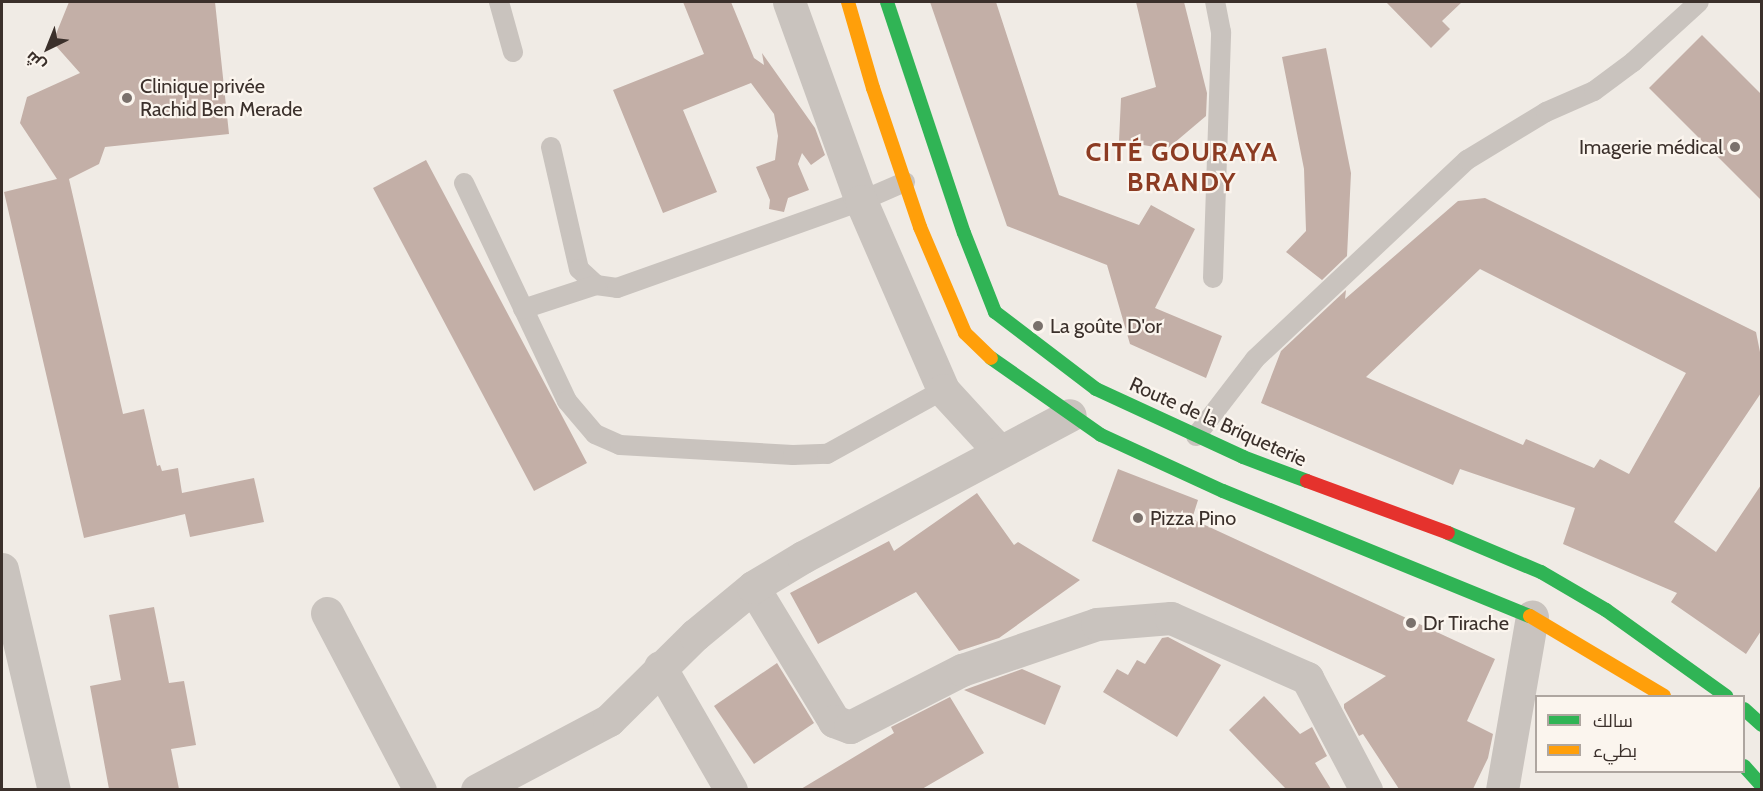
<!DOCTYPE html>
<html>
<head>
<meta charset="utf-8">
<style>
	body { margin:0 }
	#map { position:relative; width:1763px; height:791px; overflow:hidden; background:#f0ebe5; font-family:Cabin,Cairo,sans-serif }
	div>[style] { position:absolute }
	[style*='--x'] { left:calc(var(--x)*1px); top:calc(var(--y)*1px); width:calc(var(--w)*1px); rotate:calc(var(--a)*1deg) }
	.building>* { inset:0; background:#c3afa7 }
	.lane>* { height:20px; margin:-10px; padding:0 10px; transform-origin:10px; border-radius:10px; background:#c9c3be }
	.street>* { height:33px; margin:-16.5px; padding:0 16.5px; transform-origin:16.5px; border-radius:16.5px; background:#c9c3be }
	.fast>* { height:14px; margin:-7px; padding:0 7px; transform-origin:7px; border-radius:7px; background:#30b455 }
	.slow>* { height:14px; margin:-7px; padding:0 7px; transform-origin:7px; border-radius:7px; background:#ff9f0a }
	.jam>* { height:14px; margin:-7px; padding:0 7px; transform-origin:7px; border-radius:7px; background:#e5322d }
	.dots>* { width:16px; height:16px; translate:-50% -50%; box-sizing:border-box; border:3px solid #fbf5ee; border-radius:50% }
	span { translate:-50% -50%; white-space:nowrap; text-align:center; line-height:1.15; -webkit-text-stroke:4.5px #fbf5ee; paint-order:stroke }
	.poi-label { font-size:20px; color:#3b302b }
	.left { translate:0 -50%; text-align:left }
	.right { translate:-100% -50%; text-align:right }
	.street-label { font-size:20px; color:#3b302b }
	.district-label { font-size:26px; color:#8c3b22; font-weight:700; letter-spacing:1.5px }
	.frame { position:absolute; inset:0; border:3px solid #3b302b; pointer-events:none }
	.legend { position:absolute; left:1535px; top:695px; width:210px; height:78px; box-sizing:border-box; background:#fbf5ee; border:2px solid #aea6a0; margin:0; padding:8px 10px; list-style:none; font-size:18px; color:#3b302b }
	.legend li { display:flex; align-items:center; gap:12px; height:30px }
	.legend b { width:30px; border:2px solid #aea6a0 }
	.north { position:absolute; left:18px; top:18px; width:60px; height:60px; -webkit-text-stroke:4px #fbf5ee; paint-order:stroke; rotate:223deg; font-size:16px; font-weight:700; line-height:24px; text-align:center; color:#3b302b }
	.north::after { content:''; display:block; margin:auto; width:21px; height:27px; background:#3b302b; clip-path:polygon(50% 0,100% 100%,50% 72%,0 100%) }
</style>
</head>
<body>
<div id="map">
	<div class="building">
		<div style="clip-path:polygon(69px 2px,215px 2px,229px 134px,105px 147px,99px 164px,69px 179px,123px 414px,144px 409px,157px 466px,160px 465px,162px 471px,178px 468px,182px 493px,254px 478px,264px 522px,190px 537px,185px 514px,84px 538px,4px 192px,57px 179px,20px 123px,27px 97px,80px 73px,56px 46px,54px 39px)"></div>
		<div style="clip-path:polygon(683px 2px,731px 2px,754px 58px,764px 65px,762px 53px,815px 128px,825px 155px,811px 165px,802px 153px,798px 164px,809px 190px,788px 198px,784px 212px,769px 209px,770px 200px,756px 167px,775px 160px,778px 136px,774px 114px,751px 83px,683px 110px,717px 192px,663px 213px,613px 90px,704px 54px)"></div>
		<div style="clip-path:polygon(930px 2px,996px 2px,1059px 195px,1139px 225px,1151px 205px,1195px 229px,1155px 308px,1222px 336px,1206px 378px,1130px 344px,1107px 265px,1007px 226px)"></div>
		<div style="clip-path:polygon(1136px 2px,1184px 2px,1207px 93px,1206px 116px,1167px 149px,1119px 141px,1121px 98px,1156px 87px)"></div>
		<div style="clip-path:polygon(1386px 2px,1462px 2px,1442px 21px,1450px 29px,1431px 48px)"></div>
		<div style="clip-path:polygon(1702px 35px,1761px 94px,1761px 200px,1649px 88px)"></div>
		<div style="clip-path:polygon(1326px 48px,1351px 173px,1347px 256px,1322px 280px,1286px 252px,1306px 231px,1304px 169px,1282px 57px)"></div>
		<div style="clip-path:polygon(426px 160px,587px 463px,534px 491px,373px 188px)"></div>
		<div style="clip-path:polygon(evenodd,1485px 198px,1756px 332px,1761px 357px,1761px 393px,1674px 522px,1716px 552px,1761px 485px,1761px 631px,1746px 654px,1671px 602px,1677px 593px,1563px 544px,1575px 508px,1460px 469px,1453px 485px,1261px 403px,1281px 351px,1346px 290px,1345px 299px,1458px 201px,1485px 198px,1480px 269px,1686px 373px,1629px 474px,1600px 459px,1594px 468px,1526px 439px,1523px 445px,1366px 377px,1480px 269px)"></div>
		<div style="clip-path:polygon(1118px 469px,1198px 500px,1192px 519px,1495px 659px,1467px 721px,1493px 734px,1488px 758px,1473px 789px,1399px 789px,1363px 734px,1359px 736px,1344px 708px,1344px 704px,1386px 676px,1092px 541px)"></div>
		<div style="clip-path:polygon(977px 493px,1014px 545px,1018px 542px,1080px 580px,999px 638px,959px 651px,916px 592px,818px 644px,790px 593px,889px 541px,894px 551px)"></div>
		<div style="clip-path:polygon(154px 607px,169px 683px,184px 681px,196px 745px,171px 749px,179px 789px,109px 789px,90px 686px,121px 680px,109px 615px)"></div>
		<div style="clip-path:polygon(1168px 637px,1221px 665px,1177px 737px,1103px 692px,1117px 669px,1128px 675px,1137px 660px,1145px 664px,1162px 638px)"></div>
		<div style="clip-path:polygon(777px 663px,814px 723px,754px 764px,714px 706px)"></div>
		<div style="clip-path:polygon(1022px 669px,1061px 686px,1045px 725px,964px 690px)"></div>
		<div style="clip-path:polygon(1264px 696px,1300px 734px,1312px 727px,1327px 756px,1315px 763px,1331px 789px,1286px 789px,1229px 730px)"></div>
		<div style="clip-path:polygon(950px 697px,984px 753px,922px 789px,801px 789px,894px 733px,891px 727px)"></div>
	</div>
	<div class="lane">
		<div style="--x:499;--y:2;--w:52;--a:74.4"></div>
		<div style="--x:551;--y:147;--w:125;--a:77.1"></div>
		<div style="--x:579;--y:269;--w:23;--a:43"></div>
		<div style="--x:596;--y:285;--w:21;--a:8"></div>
		<div style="--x:617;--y:288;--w:259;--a:-19.6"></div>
		<div style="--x:861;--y:201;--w:48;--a:-23.4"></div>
		<div style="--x:464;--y:183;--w:241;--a:64.7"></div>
		<div style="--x:567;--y:401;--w:43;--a:49.7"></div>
		<div style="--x:595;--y:434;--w:27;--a:24"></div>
		<div style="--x:620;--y:445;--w:173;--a:3.3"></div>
		<div style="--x:793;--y:455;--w:34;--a:-2"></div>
		<div style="--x:827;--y:454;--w:132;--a:-28.9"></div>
		<div style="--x:1213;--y:278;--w:246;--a:-88.1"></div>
		<div style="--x:1221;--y:32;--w:31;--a:-101"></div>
		<div style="--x:523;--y:309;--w:77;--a:-18.2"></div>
		<div style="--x:1196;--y:436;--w:97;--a:-52.5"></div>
		<div style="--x:1255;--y:359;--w:291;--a:-43.2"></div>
		<div style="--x:1467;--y:160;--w:92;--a:-31.3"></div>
		<div style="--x:1546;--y:112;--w:52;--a:-23.6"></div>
		<div style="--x:1594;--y:91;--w:49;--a:-36.6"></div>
		<div style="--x:1633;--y:62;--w:89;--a:-42.3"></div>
	</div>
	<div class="street">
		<div style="--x:789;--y:2;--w:212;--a:70.1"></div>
		<div style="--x:861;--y:201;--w:206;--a:66.5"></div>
		<div style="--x:943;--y:390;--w:83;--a:47.4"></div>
		<div style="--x:2;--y:569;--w:227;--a:76.8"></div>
		<div style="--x:753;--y:587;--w:157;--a:58.8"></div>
		<div style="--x:834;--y:721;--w:17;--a:21"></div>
		<div style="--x:850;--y:727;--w:126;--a:-27"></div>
		<div style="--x:962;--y:670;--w:143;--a:-18.8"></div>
		<div style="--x:1097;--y:624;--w:74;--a:-4.6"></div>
		<div style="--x:1171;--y:618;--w:149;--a:23.8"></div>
		<div style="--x:1307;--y:678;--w:127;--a:62.2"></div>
		<div style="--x:327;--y:613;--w:200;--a:62.3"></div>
		<div style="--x:660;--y:667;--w:142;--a:60"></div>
		<div style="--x:477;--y:790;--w:149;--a:-27.9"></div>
		<div style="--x:609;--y:720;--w:121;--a:-44.7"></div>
		<div style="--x:695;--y:635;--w:75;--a:-39.6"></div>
		<div style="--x:753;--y:587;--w:58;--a:-31"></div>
		<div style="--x:803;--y:557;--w:302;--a:-28"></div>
		<div style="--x:1502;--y:790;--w:176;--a:-80.2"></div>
	</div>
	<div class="fast">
		<div style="--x:887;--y:2;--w:243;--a:71.6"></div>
		<div style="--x:964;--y:233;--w:85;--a:68.6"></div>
		<div style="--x:995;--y:312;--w:127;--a:37.3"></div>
		<div style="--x:1096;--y:389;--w:162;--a:24.8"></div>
		<div style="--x:1243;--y:457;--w:68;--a:20.6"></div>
		<div style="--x:991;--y:358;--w:134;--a:35"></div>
		<div style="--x:1101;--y:435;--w:134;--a:24.7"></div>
		<div style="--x:1223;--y:491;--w:331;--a:22.2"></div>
		<div style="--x:1448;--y:533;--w:101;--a:22.8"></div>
		<div style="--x:1541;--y:572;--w:75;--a:30.3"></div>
		<div style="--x:1606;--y:610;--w:148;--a:35.6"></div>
		<div style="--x:1744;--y:709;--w:24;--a:42"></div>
		<div style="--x:1744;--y:766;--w:27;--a:48"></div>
	</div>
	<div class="slow">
		<div style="--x:848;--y:2;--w:90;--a:73.8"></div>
		<div style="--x:873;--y:88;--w:147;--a:71.3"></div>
		<div style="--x:920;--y:227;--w:115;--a:67"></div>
		<div style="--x:965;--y:333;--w:36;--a:44"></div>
		<div style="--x:1530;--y:616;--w:156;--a:30.8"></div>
	</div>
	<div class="jam">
		<div style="--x:1307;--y:481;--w:150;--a:20.2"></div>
	</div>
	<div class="dots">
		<div style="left:127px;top:98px;background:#7a716c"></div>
		<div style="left:1735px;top:147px;background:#7a716c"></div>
		<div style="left:1038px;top:326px;background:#7a716c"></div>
		<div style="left:1138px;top:518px;background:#7a716c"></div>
		<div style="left:1411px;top:623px;background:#7a716c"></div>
	</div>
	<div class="poi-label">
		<span class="left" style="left:140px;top:98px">Clinique privée<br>Rachid Ben Merade</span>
		<span class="right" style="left:1723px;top:147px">Imagerie médical</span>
		<span class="left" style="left:1050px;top:326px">La goûte D'or</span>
		<span class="left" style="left:1150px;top:518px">Pizza Pino</span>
		<span class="left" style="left:1423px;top:623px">Dr Tirache</span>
	</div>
	<div class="street-label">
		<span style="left:1218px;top:422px;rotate:24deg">Route de la Briqueterie</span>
	</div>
	<div class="district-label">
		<span style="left:1182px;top:168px">CITÉ GOURAYA<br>BRANDY</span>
	</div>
	<div class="frame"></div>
	<ul class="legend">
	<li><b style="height:8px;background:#30b455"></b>سالك</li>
	<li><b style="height:8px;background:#ff9f0a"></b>بطيء</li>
	</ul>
	<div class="north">ش</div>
</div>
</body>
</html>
